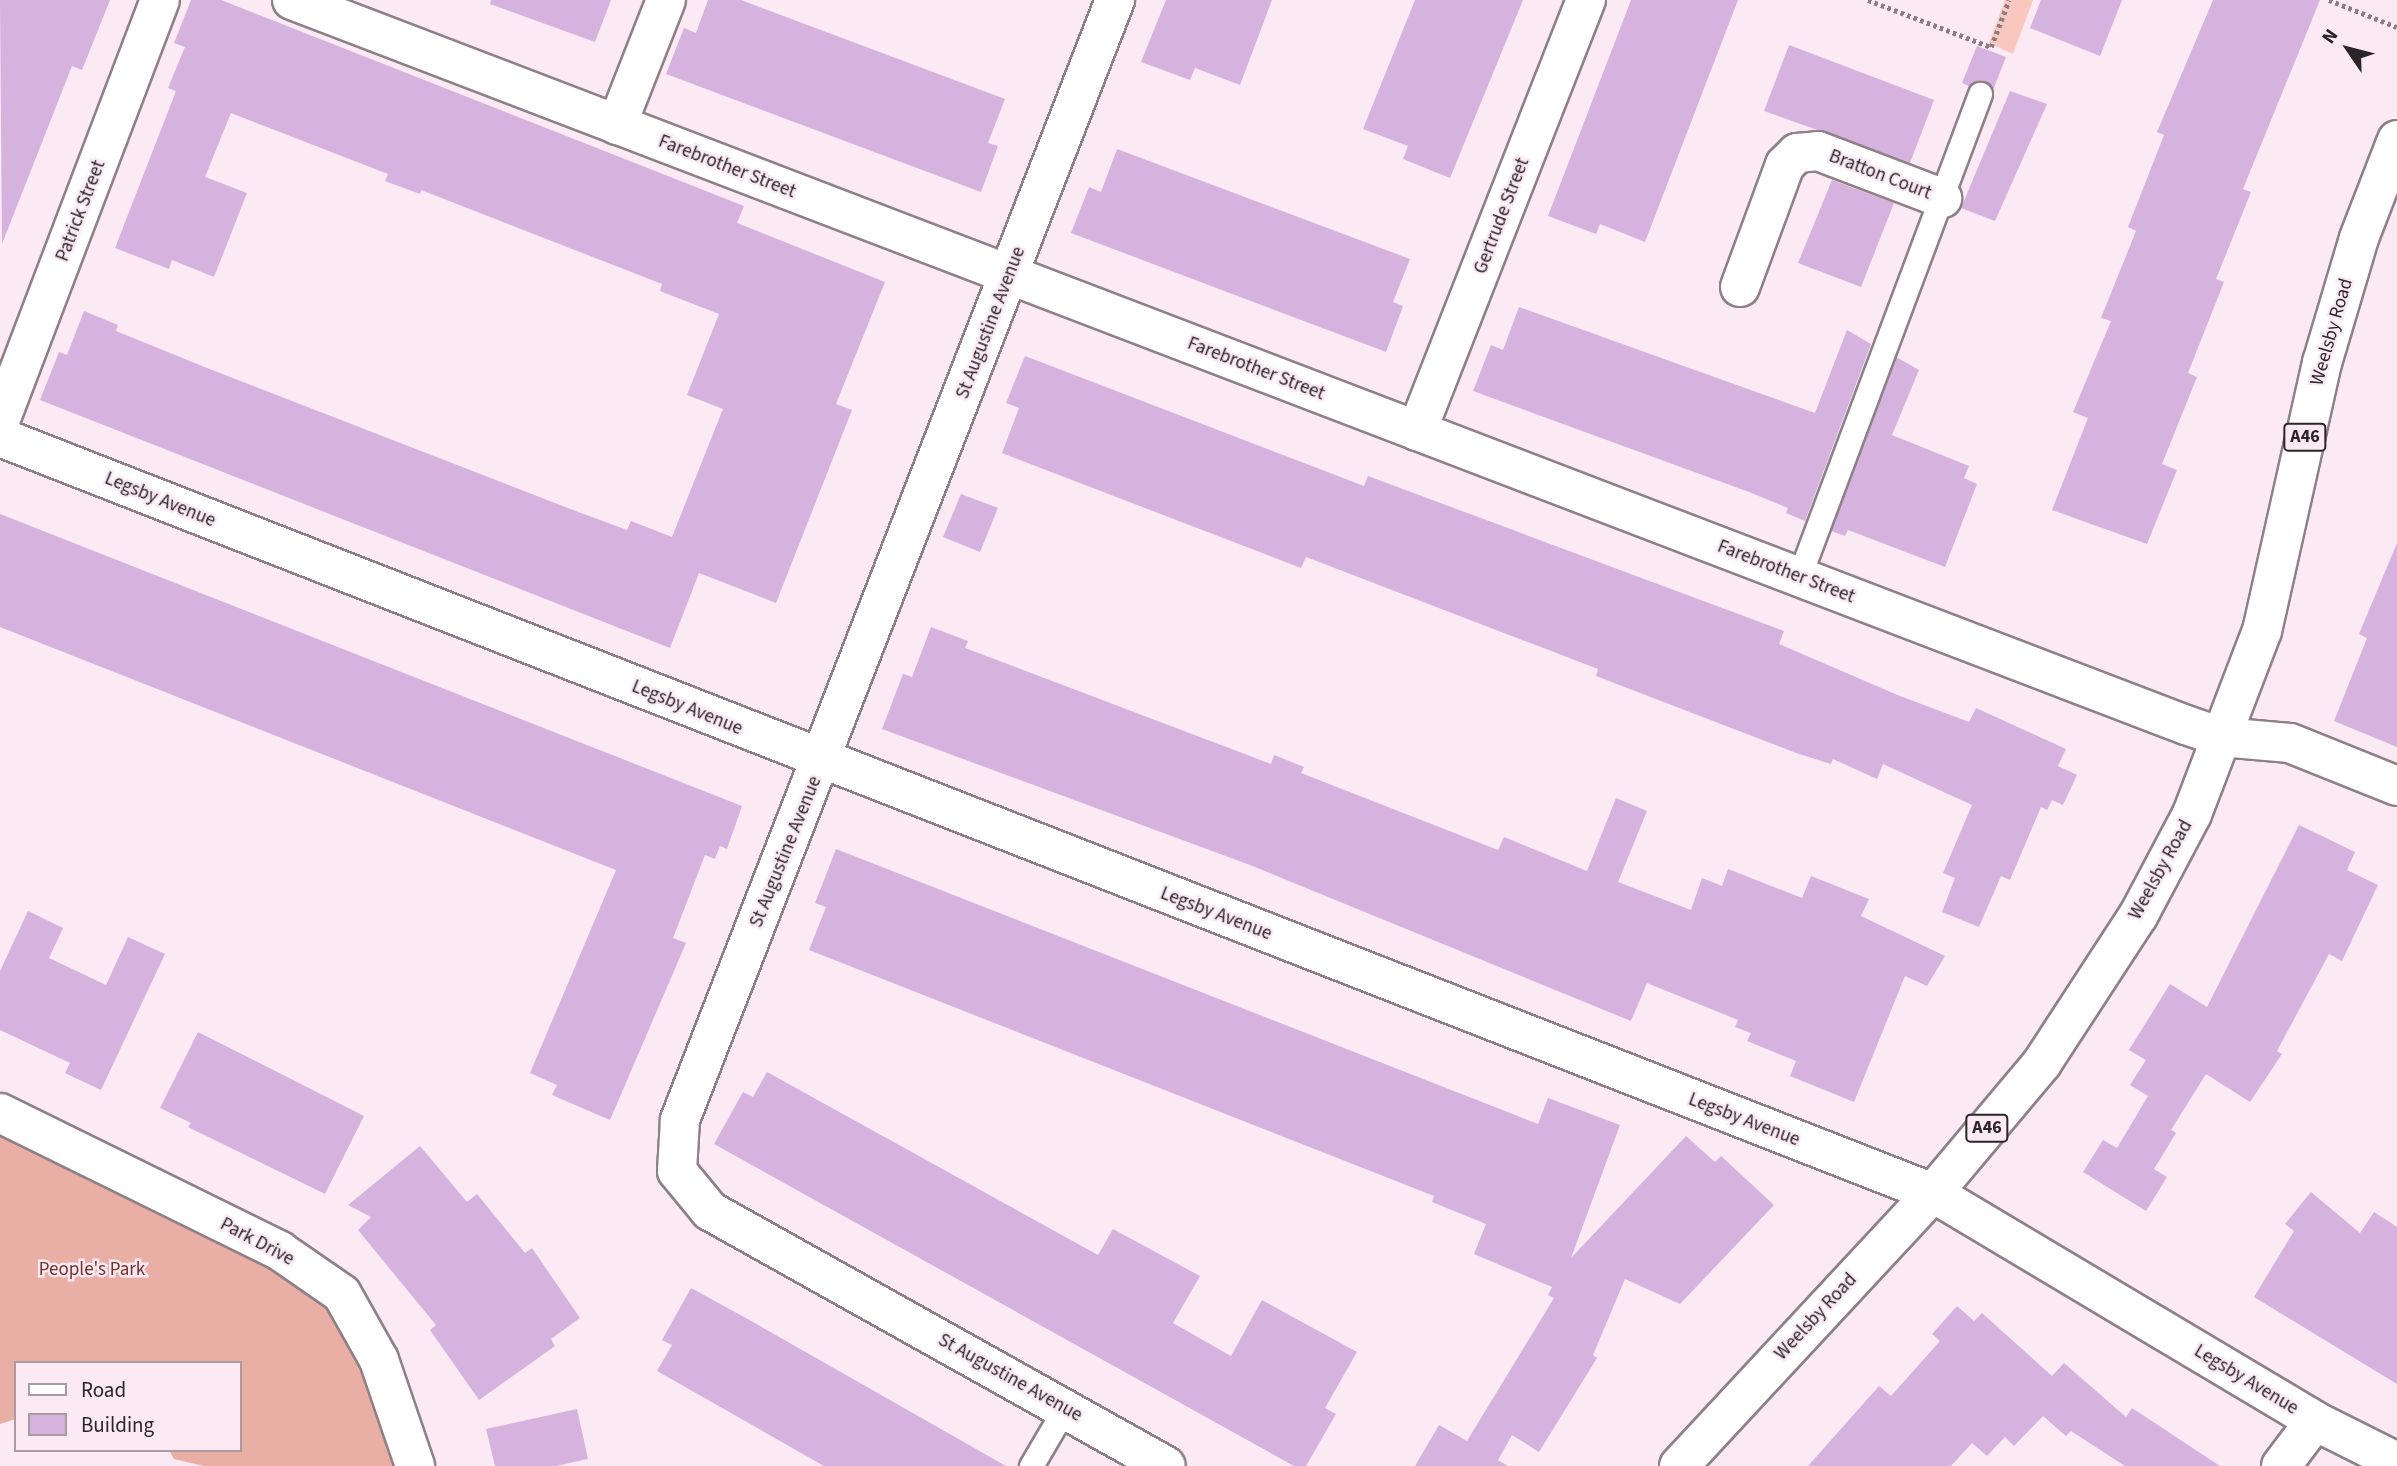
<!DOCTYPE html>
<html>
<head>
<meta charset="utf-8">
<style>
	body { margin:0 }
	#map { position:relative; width:2397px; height:1466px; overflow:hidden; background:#fbeaf4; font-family:"Source Sans 3",sans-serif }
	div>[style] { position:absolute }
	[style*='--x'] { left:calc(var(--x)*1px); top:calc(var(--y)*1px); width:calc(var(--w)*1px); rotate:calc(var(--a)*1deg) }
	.green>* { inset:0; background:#fac7be }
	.forest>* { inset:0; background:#eaafa4 }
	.building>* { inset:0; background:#d6b2de }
	.path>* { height:4.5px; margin-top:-2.25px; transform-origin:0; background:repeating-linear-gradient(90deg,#897e85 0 3.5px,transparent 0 7px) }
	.roads { filter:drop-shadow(2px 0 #8f8088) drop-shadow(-2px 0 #8f8088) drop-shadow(0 2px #8f8088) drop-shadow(0 -2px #8f8088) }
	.lane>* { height:23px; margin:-11.5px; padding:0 11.5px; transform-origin:11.5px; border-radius:11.5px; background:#fff }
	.street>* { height:38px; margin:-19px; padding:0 19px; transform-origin:19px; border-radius:19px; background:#fff }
	.highway>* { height:38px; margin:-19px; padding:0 19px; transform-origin:19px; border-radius:19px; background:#fff }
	span { translate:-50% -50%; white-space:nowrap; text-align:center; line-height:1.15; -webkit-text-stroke:5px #fbeaf4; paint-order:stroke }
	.shield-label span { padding:2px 5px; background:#fbeaf4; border:2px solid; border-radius:5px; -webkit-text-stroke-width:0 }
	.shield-label { font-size:18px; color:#2b2528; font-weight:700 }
	.street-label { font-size:19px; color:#2b2528 }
	.park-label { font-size:19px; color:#773026 }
	.legend { position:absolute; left:14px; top:1361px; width:228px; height:91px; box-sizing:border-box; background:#fbeaf4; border:2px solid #a89ba2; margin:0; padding:9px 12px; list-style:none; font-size:21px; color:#2b2528 }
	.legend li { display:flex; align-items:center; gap:14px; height:35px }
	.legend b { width:35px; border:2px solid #a89ba2 }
	.north { position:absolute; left:2313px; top:14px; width:70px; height:70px; -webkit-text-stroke:5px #fbeaf4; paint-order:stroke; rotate:305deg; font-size:19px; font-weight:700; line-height:28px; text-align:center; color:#2b2528 }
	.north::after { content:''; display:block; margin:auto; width:24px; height:32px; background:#2b2528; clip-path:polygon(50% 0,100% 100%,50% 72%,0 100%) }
</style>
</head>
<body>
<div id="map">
	<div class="green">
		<div style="clip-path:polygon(2005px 0,2033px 0,2013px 54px,1989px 43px)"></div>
	</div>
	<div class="forest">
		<div style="clip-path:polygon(0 1125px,234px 1237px,316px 1295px,337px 1323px,376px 1398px,395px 1466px,204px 1466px,174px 1459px,169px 1450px,240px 1450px,240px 1363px,16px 1363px,16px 1419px,0 1424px)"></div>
	</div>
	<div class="building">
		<div style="clip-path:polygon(0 0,110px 0,82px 70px,72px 66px,2px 244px)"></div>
		<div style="clip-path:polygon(191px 0,221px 0,744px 206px,737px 223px,885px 282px,836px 404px,852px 410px,776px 603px,699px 573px,670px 648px,40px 400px,59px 352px,67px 355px,84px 311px,118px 325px,116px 331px,207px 368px,573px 510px,627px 530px,631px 521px,672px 537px,723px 409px,687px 395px,719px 314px,660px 291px,662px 284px,421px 190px,420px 194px,385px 181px,388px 174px,231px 113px,205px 177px,247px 193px,214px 277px,172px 260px,169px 269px,115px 248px,176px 91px,168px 88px,185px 47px,174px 43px)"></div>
		<div style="clip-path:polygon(491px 0,611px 0,595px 42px,490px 4px)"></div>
		<div style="clip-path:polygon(708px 0,741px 0,1005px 99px,988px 143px,998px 146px,981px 192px,666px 74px,684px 28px,696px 33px)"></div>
		<div style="clip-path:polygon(1166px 0,1272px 0,1240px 85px,1195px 68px,1190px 80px,1141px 62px)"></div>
		<div style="clip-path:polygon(1415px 0,1523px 0,1450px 178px,1403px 159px,1408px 146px,1363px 129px)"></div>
		<div style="clip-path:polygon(1631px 0,1738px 0,1645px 242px,1600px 224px,1596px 234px,1548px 216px)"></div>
		<div style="clip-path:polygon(2041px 0,2122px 0,2100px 56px,2030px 28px)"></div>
		<div style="clip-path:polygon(2213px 0,2320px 0,2243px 189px,2251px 192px,2216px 279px,2224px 282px,2188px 373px,2197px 377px,2162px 464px,2177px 470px,2147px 544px,2052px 510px,2088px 418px,2073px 412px,2111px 321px,2101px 318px,2136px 231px,2128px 227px,2164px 135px,2157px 132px)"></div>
		<div style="clip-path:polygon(1789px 45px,1934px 100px,1910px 163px,1764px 111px)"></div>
		<div style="clip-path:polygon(1977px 46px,2006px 57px,1993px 90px,1984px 81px,1969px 86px,1962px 83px)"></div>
		<div style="clip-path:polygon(2010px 91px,2047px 104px,1995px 221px,1961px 208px)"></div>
		<div style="clip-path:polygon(1117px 149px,1410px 259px,1393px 302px,1403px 306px,1386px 352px,1071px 233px,1089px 187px,1101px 192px)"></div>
		<div style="clip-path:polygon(1832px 180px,1894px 203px,1861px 287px,1798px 263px)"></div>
		<div style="clip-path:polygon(1519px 307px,1815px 413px,1847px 330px,1871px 344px,1805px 521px,1786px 513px,1788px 508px,1749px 492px,1473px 391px,1491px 345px,1503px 350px)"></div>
		<div style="clip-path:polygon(1025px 356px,1364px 486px,1368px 476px,1784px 631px,1779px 644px,1900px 696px,1969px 722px,1976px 708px,2066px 749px,2058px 766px,2077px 775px,2063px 805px,2052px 800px,2047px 810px,2041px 807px,2010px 880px,2001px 876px,1979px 927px,1942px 912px,1955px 878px,1943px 873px,1972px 805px,1883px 764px,1877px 779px,1833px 759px,1831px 764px,1799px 754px,1596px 676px,1598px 669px,1306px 557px,1301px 568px,1002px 453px,1019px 408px,1006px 403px)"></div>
		<div style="clip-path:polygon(1896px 357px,1919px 370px,1892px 435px,1969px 466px,1964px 478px,1977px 484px,1945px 567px,1848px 530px,1845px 536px,1831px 531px)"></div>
		<div style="clip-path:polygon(961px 494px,998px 508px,980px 552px,943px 537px)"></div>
		<div style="clip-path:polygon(0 514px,742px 806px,727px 849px,720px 846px,715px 859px,705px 855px,673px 938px,686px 943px,610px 1120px,552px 1095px,557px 1085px,530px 1073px,616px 870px,0 627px)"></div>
		<div style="clip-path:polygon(2397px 543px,2397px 747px,2334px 721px,2367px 638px,2359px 634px)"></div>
		<div style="clip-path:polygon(931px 627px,968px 641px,965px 648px,1271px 764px,1274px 755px,1304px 767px,1301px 773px,1498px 850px,1504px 837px,1587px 871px,1616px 798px,1647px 811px,1618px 882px,1691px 910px,1702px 878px,1722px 886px,1728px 869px,1802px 898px,1811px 876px,1869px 899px,1861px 916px,1945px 956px,1927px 986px,1905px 976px,1854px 1102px,1790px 1076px,1796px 1061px,1747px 1041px,1751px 1033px,1735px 1027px,1738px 1020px,1647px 983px,1631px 1021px,1250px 865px,882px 729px,903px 674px,912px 677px)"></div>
		<div style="clip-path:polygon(2299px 825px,2355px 852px,2347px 870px,2378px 885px,2342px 961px,2329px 954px,2277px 1051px,2282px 1054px,2250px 1102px,2206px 1074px,2171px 1130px,2176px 1133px,2154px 1169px,2167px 1177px,2146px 1211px,2083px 1172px,2103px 1140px,2117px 1148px,2148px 1096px,2130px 1085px,2146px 1060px,2129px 1050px,2170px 984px,2207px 1007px)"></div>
		<div style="clip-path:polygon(836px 849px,1538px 1124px,1548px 1098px,1620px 1125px,1571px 1258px,1686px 1136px,1715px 1162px,1721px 1156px,1774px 1205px,1680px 1304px,1625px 1279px,1593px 1355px,1597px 1358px,1539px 1452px,1512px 1435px,1498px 1460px,1508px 1466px,1415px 1466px,1439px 1425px,1467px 1441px,1554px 1298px,1548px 1295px,1552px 1287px,1474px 1254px,1486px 1224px,1432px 1202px,1434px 1196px,809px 950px,826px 907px,815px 903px)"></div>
		<div style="clip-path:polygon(28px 911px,63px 928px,49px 958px,106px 985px,128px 937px,165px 954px,101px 1090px,65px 1073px,70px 1063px,0 1030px,0 971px)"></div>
		<div style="clip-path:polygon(198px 1032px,364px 1116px,325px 1194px,188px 1127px,191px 1123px,160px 1108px)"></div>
		<div style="clip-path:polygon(767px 1072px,1098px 1255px,1113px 1229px,1200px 1276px,1173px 1323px,1231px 1356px,1262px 1300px,1357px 1352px,1325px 1408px,1336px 1414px,1306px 1466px,1294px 1466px,714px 1144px,743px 1092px,753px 1097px)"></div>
		<div style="clip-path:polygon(420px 1146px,467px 1202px,477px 1194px,525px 1253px,532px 1248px,580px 1318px,551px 1339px,555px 1346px,479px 1400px,430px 1330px,436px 1325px,358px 1230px,371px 1217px,348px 1205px)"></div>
		<div style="clip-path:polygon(2311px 1192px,2360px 1233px,2374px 1212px,2397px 1227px,2397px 1384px,2254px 1297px,2294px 1231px,2285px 1224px)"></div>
		<div style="clip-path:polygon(691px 1288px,744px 1317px,1006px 1466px,824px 1466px,657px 1371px,672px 1345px,662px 1340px)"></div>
		<div style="clip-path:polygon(1957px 1306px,1974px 1321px,1982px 1313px,2052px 1376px,2064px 1363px,2126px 1417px,2132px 1408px,2220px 1466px,2125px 1466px,2071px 1431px,2066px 1436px,2043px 1416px,2014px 1446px,2005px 1437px,1987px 1456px,1972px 1443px,1951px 1466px,1808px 1466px,1879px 1386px,1891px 1396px,1940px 1341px,1932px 1334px)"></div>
		<div style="clip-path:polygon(577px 1409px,588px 1459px,556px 1466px,495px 1466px,486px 1429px)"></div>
	</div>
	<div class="path">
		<div style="--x:1868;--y:0;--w:132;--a:20.9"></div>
		<div style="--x:1991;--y:47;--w:50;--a:-69"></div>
		<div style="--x:2329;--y:0;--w:73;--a:21.7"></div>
	</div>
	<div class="roads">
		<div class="lane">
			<div style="--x:1799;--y:577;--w:516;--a:-69.46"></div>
			<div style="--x:1031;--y:1466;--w:67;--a:-59.6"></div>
		</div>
		<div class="street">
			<div style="--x:292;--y:0;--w:2028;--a:20.95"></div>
			<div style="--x:2186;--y:725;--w:37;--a:19"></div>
			<div style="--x:2221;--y:737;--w:69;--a:5"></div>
			<div style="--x:2290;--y:743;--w:115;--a:21.9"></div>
			<div style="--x:1115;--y:0;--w:1202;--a:111.23"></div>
			<div style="--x:680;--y:1120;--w:51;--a:93.4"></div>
			<div style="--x:677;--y:1171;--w:52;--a:50.5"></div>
			<div style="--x:710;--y:1211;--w:522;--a:29.21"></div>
			<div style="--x:617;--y:125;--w:134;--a:-68.6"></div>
			<div style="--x:1740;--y:287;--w:130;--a:-69.8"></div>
			<div style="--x:1785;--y:165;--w:17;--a:-45"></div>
			<div style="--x:1797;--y:153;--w:21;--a:-5"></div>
			<div style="--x:1818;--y:151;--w:133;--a:20.8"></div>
			<div style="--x:0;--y:421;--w:450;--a:-69.2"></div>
			<div style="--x:1417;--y:431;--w:463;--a:-68.6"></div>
			<div style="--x:0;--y:437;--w:2076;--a:21.36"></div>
			<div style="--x:1933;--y:1193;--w:445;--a:30.8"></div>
			<div style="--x:2315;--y:1421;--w:92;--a:26.6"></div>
			<div style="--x:0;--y:1113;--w:312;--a:26.2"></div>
			<div style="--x:280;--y:1251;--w:75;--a:34.7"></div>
			<div style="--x:342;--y:1294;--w:76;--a:60.7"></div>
			<div style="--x:379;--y:1360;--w:112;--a:71.2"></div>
			<div style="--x:2281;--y:1466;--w:56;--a:-52.9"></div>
		</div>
		<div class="highway">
			<div style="--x:1679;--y:1466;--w:373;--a:-47.1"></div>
			<div style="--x:1933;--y:1193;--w:170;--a:-50"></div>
			<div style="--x:2042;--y:1063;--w:176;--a:-56.9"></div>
			<div style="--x:2138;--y:916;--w:115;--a:-62.1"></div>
			<div style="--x:2192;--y:814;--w:196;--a:-69.1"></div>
			<div style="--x:2262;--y:631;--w:275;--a:-77.4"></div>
			<div style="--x:2322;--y:363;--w:130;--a:-73.5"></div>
			<div style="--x:2359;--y:238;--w:105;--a:-68.8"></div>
		</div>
	</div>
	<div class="shield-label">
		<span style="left:2305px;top:437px">A46</span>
		<span style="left:1987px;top:1128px">A46</span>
	</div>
	<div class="street-label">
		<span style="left:727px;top:167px;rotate:21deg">Farebrother Street</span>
		<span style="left:1880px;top:175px;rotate:21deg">Bratton Court</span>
		<span style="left:81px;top:211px;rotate:-69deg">Patrick Street</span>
		<span style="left:1502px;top:216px;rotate:-69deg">Gertrude Street</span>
		<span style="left:991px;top:323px;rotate:-69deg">St Augustine Avenue</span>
		<span style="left:2332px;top:332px;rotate:-74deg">Weelsby Road</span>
		<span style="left:1256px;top:369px;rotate:21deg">Farebrother Street</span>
		<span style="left:160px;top:500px;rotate:22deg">Legsby Avenue</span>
		<span style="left:1786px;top:572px;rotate:21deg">Farebrother Street</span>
		<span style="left:687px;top:708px;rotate:22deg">Legsby Avenue</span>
		<span style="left:786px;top:852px;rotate:-68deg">St Augustine Avenue</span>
		<span style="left:2161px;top:870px;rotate:-61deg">Weelsby Road</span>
		<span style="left:1216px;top:914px;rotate:21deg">Legsby Avenue</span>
		<span style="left:1744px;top:1120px;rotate:21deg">Legsby Avenue</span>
		<span style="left:257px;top:1242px;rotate:28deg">Park Drive</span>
		<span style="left:1816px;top:1317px;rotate:-47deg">Weelsby Road</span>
		<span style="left:1010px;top:1378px;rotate:29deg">St Augustine Avenue</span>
		<span style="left:2246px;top:1380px;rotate:31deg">Legsby Avenue</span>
	</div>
	<div class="park-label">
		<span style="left:92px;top:1270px">People's Park</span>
	</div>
	<ul class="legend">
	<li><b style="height:9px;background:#fff"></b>Road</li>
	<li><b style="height:19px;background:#d6b2de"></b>Building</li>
	</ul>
	<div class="north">N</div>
</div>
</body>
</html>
